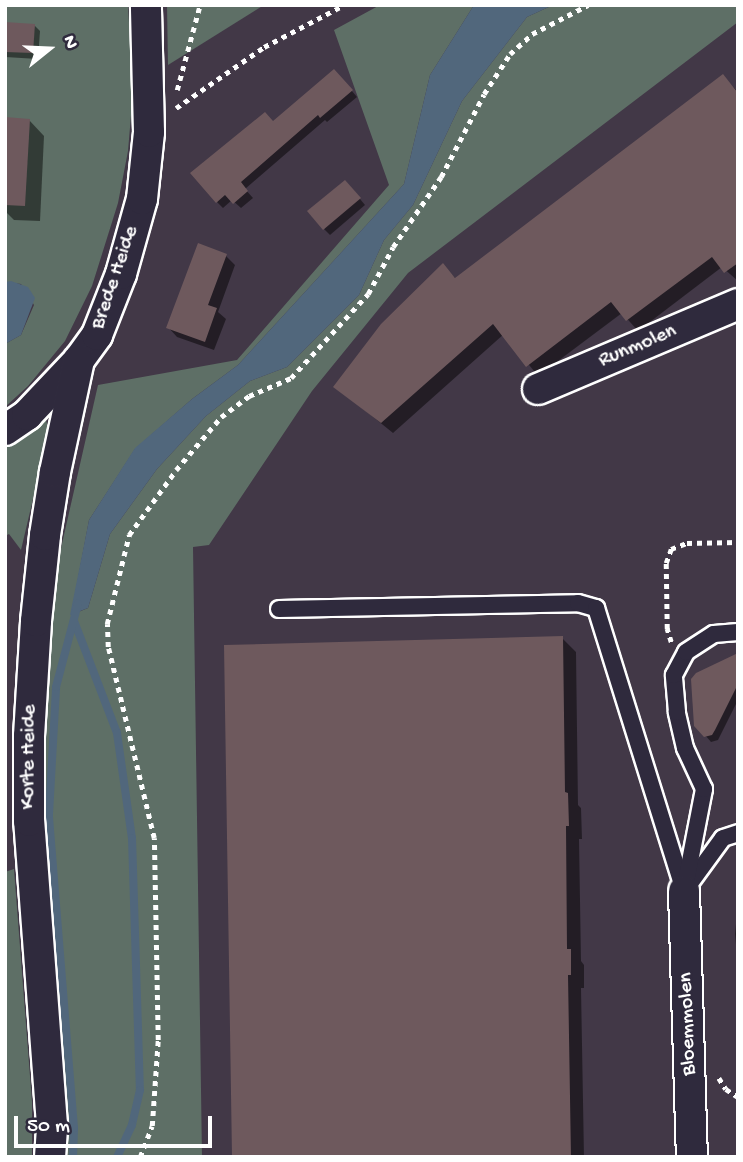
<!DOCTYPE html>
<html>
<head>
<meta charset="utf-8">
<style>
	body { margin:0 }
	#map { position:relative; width:743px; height:1162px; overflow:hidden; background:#423847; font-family:"Gochi Hand",sans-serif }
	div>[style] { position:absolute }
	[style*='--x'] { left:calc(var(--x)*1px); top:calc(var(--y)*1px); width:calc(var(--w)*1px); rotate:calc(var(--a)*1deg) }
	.green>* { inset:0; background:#5e6f66 }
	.water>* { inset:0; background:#51677c }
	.shadow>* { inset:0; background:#0007 }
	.stream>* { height:8px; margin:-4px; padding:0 4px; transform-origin:4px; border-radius:4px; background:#51677c }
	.building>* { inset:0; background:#6e595d }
	.path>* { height:4.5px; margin-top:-2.25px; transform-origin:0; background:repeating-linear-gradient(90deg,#fff 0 5px,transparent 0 10px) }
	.roads { filter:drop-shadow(2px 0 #fff) drop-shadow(-2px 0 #fff) drop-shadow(0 2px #fff) drop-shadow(0 -2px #fff) }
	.lane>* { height:16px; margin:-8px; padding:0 8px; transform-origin:8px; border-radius:8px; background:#2f2a3d }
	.street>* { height:30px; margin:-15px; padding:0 15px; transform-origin:15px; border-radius:15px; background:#2f2a3d }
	span { translate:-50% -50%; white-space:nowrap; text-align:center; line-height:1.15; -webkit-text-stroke:5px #2f2a3d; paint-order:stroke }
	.street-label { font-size:21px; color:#fff }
	.frame { position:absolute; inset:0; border:7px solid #fff; pointer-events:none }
	.north { position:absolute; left:14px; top:14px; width:70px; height:70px; -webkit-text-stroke:5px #2f2a3d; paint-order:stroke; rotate:72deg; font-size:19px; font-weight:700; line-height:28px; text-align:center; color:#fff }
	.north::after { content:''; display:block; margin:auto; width:24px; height:32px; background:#fff; clip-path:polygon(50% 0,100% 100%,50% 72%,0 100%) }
	.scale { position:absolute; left:14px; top:1116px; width:198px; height:32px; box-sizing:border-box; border:4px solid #fff; border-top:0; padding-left:9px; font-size:21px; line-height:24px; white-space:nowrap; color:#fff; -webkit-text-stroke:5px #2f2a3d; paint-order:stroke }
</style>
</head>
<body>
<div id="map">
	<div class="green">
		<div style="clip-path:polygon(5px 5px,128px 5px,133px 92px,128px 151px,118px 203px,92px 286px,65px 341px,28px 386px,5px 407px,5px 344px,21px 335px,34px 305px,21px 284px,5px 282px)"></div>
		<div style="clip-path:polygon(167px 5px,264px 5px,168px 65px)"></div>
		<div style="clip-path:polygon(380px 5px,474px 5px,430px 75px,404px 184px,238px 365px,192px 399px,135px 449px,89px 520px,71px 615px,88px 608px,110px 534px,157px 469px,206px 416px,250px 381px,287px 367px,359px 295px,384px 240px,413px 205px,462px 101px,527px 17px,553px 5px,738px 5px,738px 22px,408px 273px,312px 391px,209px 545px,193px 547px,202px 1157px,59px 1157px,42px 896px,44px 623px,98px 385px,237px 360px,389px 185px,334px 30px)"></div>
		<div style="clip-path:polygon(46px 420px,49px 431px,21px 550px,9px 534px,5px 536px,5px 445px)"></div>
		<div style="clip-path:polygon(14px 869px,32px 1102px,32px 1157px,5px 1157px,5px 872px)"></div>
	</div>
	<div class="water">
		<div style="clip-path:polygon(474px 5px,553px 5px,527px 17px,462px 101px,413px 205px,384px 240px,359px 295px,287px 367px,250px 381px,206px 416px,157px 469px,110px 534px,88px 608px,70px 615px,89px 520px,135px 448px,192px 399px,238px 365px,404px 184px,430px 75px)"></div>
		<div style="clip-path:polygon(11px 281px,28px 287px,35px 298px,21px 335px,5px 344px,5px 282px)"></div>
	</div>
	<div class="shadow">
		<div style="clip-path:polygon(5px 24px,34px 25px,40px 31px,38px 59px,5px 57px)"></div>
		<div style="clip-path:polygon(723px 76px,738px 92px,738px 281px,722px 267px,638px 331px,622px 313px,538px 376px,504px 334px,393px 433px,336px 387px,443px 265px,456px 279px)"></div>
		<div style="clip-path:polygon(340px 77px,357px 97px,327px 122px,325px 120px,245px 189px,253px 198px,241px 208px,232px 200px,223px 208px,217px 202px,273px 123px)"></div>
		<div style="clip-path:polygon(5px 119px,29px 120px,44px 136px,40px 221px,14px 220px,5px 211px)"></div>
		<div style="clip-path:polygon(351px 188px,365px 205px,330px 235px,324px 229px)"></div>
		<div style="clip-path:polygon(226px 256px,235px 265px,218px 312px,226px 319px,214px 350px,177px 337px,168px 327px)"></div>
		<div style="clip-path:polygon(562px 638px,576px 652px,578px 805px,581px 808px,582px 839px,579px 839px,581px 961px,584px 965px,584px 988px,581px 988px,584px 1157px,234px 1157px)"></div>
		<div style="clip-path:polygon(738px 660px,738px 700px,718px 740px,711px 742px,705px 735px)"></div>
		<div style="clip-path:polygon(738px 904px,738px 965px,735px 934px)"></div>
	</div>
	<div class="stream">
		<div style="--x:74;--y:621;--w:120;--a:69"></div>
		<div style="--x:117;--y:733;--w:106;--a:81.9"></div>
		<div style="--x:132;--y:838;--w:252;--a:88.2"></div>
		<div style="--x:140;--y:1090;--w:36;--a:103"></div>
		<div style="--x:132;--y:1125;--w:35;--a:115"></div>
		<div style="--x:73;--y:1157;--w:29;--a:-88"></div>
		<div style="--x:74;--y:1128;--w:315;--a:-94.6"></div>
		<div style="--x:49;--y:814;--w:127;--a:-86.8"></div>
		<div style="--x:56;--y:687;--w:86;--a:-75.2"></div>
	</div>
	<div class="building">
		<div style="clip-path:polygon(5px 22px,35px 24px,33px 53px,5px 52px)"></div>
		<div style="clip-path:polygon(334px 69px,353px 90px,320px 118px,318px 115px,241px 182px,248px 191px,233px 204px,225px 195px,216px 203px,190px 173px,265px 112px,273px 121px)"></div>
		<div style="clip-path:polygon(723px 74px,738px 93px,738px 263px,724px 273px,712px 257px,626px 321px,611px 302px,526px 367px,493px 324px,381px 423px,333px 387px,381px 324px,443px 263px,455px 278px)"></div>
		<div style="clip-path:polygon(5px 117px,30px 119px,25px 206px,5px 205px)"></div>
		<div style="clip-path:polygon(345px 180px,361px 198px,323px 230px,307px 211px)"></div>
		<div style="clip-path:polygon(198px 243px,227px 254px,208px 305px,217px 308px,205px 342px,166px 328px)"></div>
		<div style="clip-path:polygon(563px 636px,565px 792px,568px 793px,569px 826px,566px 826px,567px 949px,571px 949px,571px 975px,568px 975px,571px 1157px,232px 1157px,224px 645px)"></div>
		<div style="clip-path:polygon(738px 653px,738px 684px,715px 730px,712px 735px,704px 737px,694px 726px,691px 679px,696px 673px)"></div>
	</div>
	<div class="path">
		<div style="--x:177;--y:90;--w:88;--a:-74.9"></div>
		<div style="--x:176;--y:108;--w:107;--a:-34.7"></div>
		<div style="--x:264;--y:47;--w:90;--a:-27.7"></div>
		<div style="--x:671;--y:642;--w:14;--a:-107"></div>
		<div style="--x:667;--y:629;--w:66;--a:-90.9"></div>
		<div style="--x:666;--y:563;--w:15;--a:-70"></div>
		<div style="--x:671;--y:549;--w:17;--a:-21"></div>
		<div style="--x:687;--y:543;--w:51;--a:-1.1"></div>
		<div style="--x:719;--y:1078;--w:13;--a:58"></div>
		<div style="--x:726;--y:1089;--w:14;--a:34"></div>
		<div style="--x:140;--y:1157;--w:33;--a:-69"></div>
		<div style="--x:152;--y:1126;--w:86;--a:-86"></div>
		<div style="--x:158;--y:1040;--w:202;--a:-91.1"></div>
		<div style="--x:154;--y:838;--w:196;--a:-103.5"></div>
		<div style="--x:108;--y:647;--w:23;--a:-92"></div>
		<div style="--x:107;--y:624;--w:92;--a:-76.1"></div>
		<div style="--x:129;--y:535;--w:80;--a:-54.1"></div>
		<div style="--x:176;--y:470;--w:70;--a:-49.7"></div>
		<div style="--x:221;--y:417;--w:35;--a:-37"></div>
		<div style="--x:249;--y:396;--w:46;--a:-23.2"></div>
		<div style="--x:291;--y:378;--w:114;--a:-47.5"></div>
		<div style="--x:368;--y:294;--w:53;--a:-62"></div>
		<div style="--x:393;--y:247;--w:85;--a:-55.6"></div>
		<div style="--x:441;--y:177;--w:93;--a:-62.6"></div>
		<div style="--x:484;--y:94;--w:48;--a:-57"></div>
		<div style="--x:510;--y:54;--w:30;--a:-42"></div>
		<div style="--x:532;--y:34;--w:63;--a:-27.4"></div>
	</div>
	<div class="roads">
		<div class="lane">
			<div style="--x:279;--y:609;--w:299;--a:-1.1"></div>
			<div style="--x:578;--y:603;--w:19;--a:16"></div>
			<div style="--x:596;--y:608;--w:296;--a:72.7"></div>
			<div style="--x:688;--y:886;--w:59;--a:-53.9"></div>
			<div style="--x:723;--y:838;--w:16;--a:-18"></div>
			<div style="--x:685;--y:887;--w:100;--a:-79"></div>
			<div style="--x:704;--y:789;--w:45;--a:-114.9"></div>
			<div style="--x:685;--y:748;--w:37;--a:-103"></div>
			<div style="--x:677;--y:712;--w:37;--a:-95"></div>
			<div style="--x:674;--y:675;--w:26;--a:-62"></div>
			<div style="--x:686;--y:652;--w:33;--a:-33"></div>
			<div style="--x:714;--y:634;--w:24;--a:-5"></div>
		</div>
		<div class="street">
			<div style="--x:538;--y:389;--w:217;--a:-23"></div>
			<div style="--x:5;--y:430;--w:27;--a:-34"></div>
			<div style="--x:27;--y:415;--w:76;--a:-46.6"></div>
			<div style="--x:79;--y:360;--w:31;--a:-54"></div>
			<div style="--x:97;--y:335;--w:66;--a:-68.5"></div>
			<div style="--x:121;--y:274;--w:78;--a:-74.4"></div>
			<div style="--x:142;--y:199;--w:67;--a:-84"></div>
			<div style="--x:149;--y:132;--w:127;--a:-91.4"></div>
			<div style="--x:684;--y:891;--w:266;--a:88.3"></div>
			<div style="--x:50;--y:1157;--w:32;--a:-86"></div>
			<div style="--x:52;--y:1125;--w:305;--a:-94.3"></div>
			<div style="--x:29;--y:821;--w:85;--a:-90"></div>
			<div style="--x:29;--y:736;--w:115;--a:-86.5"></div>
			<div style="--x:36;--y:621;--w:86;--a:-84"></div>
			<div style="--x:45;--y:535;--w:64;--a:-81"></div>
			<div style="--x:55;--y:472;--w:115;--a:-77.9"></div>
		</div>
	</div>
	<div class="street-label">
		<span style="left:116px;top:278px;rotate:-71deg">Brede Heide</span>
		<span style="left:638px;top:347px;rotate:-23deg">Runmolen</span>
		<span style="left:30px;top:757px;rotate:-89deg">Korte Heide</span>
		<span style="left:689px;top:1024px;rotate:-92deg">Bloemmolen</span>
	</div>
	<div class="frame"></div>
	<div class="north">N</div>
	<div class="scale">50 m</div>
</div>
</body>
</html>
